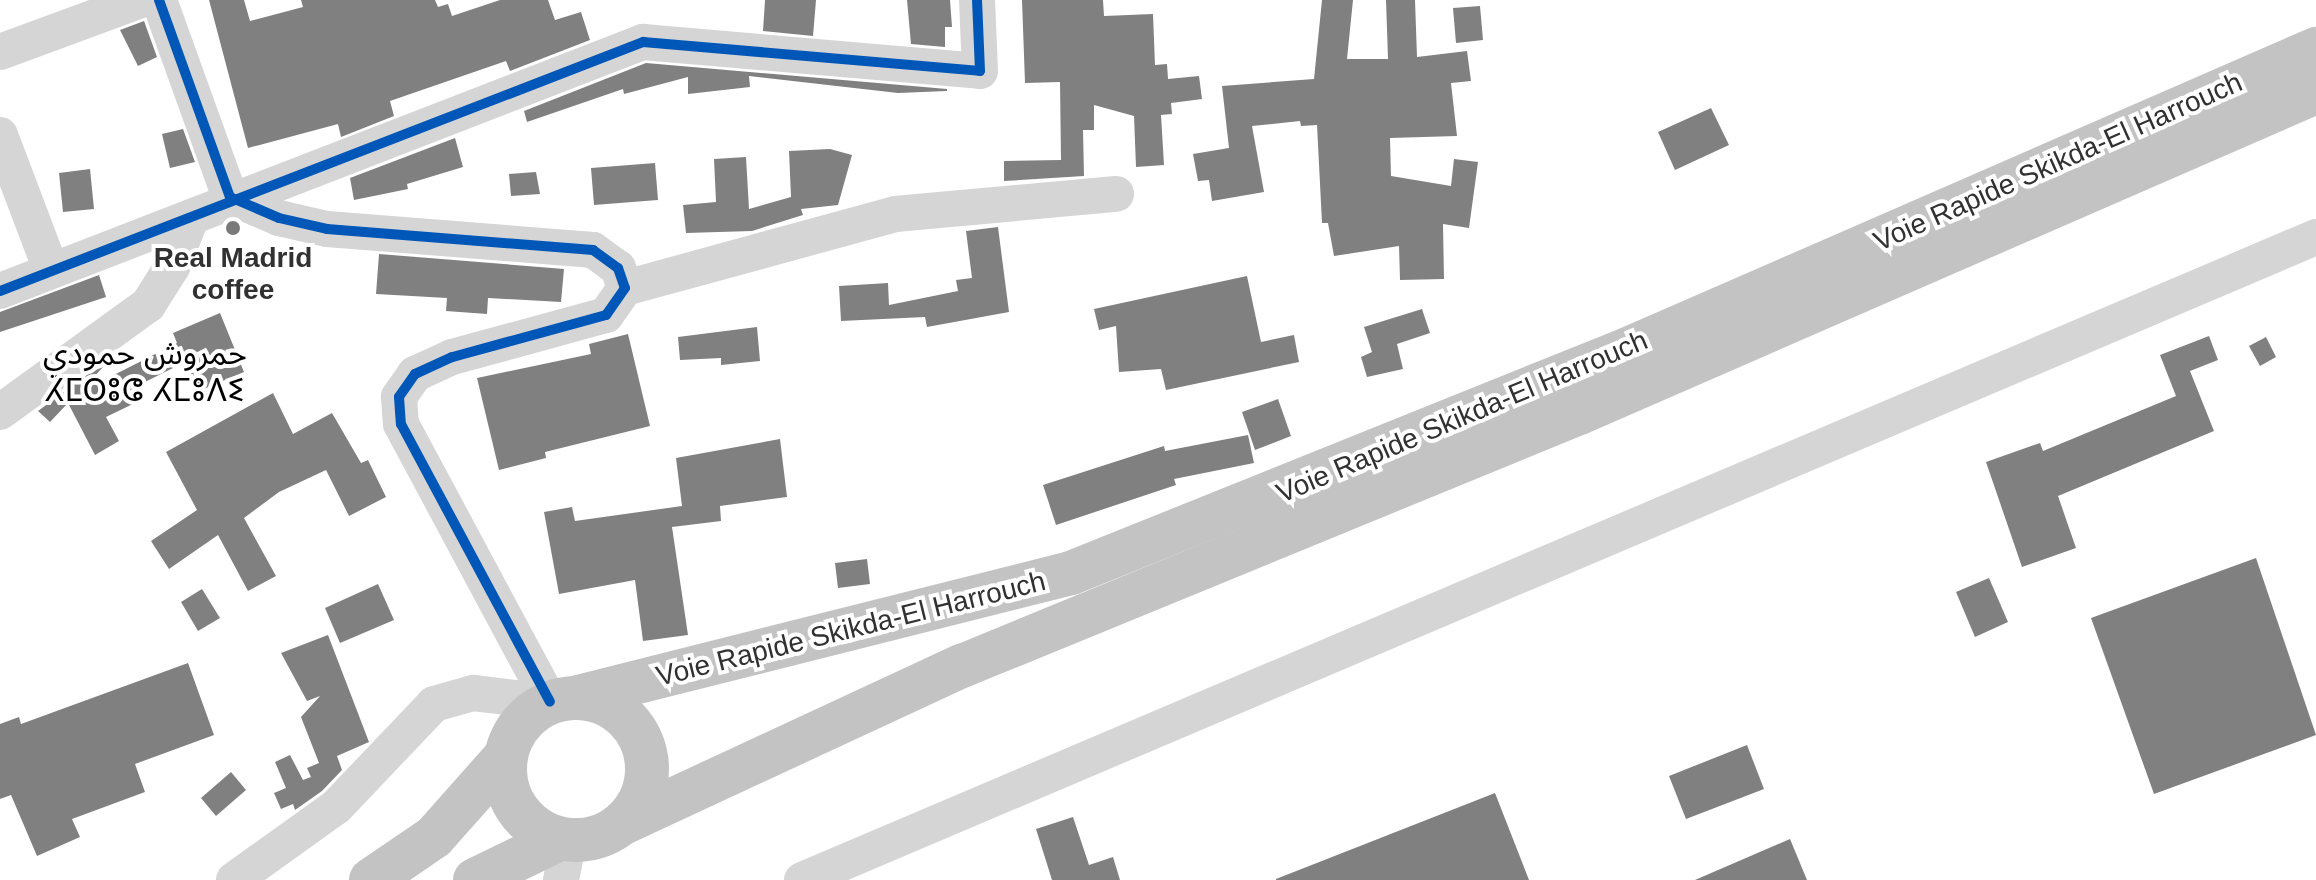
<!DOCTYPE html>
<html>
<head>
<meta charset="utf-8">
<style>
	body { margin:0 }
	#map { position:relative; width:2316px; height:880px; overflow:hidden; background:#fff; font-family:Helvetica,"Noto Sans Arabic","Noto Sans Tifinagh",sans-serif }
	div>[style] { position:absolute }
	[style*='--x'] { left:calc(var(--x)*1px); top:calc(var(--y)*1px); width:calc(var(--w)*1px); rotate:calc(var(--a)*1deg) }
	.building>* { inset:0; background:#808080 }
	.minor>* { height:36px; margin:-18px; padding:0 18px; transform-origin:18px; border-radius:18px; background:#d5d5d5 }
	.highway>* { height:44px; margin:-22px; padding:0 22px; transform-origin:22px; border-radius:22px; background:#c3c3c3 }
	.highway>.ring { margin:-22px; padding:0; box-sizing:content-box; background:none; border:44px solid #c3c3c3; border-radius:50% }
	.cycleway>* { height:10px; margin:-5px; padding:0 5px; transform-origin:5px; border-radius:5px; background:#0057b8 }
	.dots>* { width:22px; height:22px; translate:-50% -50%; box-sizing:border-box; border:4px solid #fff; border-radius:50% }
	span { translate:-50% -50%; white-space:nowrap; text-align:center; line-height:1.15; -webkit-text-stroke:8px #fff; paint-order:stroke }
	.street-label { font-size:28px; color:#313131 }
	.poi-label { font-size:28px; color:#313131; font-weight:700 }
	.quarter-label { font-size:32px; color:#000 }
</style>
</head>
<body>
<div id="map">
	<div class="building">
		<div style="clip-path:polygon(209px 0,244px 0,250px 21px,303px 7px,301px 0,435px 0,438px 7px,448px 4px,452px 16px,500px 0,548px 0,555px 20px,581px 12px,590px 40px,510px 71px,506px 61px,390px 101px,394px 116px,341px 137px,338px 124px,248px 148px)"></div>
		<div style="clip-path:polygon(765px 0,816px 0,813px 36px,763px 31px)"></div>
		<div style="clip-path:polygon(907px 0,950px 0,952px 27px,945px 27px,945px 47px,911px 44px)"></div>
		<div style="clip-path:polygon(1022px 0,1103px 0,1104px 16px,1153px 14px,1155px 65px,1167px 64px,1168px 79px,1199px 76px,1202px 99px,1171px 103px,1172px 114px,1161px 115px,1164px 165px,1136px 167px,1134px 116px,1094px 105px,1094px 130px,1083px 130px,1084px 176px,1004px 181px,1004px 161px,1061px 160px,1060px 82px,1025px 83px)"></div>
		<div style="clip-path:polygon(1322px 0,1353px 0,1347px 59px,1388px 59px,1386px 0,1415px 0,1417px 57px,1467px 51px,1471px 81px,1451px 83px,1457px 136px,1390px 138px,1391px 176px,1451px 186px,1454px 159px,1478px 162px,1469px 228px,1443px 224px,1444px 279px,1400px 280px,1399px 246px,1334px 256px,1328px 223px,1322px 223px,1317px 125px,1301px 126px,1300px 121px,1252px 126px,1264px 192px,1212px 201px,1209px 180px,1198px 181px,1193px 154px,1229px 148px,1222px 86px,1314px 79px)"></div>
		<div style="clip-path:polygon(1480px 6px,1483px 40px,1456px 43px,1453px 8px)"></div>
		<div style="clip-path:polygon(144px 21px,157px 57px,138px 66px,120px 30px)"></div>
		<div style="clip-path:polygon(646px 63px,947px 89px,947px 91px,898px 93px,749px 76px,750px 87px,688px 94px,688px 77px,624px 94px,623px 89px,527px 122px,524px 111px)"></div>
		<div style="clip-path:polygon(1711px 108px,1729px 145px,1675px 170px,1658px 132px)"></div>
		<div style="clip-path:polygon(183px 129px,195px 162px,170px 168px,162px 134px)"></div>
		<div style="clip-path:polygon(455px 138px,463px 167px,407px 184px,408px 189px,354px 200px,350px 178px)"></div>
		<div style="clip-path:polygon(830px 149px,852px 155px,838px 205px,801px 209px,803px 215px,752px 231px,686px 233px,683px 205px,716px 202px,714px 159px,746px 157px,749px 209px,791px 197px,789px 151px)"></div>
		<div style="clip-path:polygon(655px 163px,658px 200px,594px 205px,591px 168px)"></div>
		<div style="clip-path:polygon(90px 169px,94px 209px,63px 212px,59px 173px)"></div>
		<div style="clip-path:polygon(536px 172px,540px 194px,511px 196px,509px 174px)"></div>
		<div style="clip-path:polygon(998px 227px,1009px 312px,927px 327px,925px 317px,841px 321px,839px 286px,888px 283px,889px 305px,958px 291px,956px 280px,972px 278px,966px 231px)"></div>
		<div style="clip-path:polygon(379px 254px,564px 269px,561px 302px,488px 298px,487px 314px,446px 311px,447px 298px,376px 294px)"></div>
		<div style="clip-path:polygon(99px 275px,106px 297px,0 332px,0 312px)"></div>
		<div style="clip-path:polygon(1247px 276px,1261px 342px,1294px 335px,1299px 362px,1166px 390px,1161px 369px,1119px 372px,1116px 326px,1099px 330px,1094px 309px)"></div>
		<div style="clip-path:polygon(1422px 309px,1430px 333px,1397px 344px,1403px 369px,1367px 377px,1361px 357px,1372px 352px,1364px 327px)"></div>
		<div style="clip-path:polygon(220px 313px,244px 372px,199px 391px,185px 362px,131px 389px,137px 402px,106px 417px,119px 441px,95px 455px,68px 403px,50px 422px,38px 411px,91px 372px,103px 367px,93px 378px,96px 384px,177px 343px,173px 333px)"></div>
		<div style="clip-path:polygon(757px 327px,760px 361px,721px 365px,721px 358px,680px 360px,678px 337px)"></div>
		<div style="clip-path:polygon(628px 334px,650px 426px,545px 452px,546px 458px,499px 470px,477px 378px,591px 354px,589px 344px)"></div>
		<div style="clip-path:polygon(2209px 336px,2218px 360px,2190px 371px,2214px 431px,2058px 496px,2076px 548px,2022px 567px,1986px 462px,2040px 443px,2043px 451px,2176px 396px,2160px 355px)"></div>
		<div style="clip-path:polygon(2266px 337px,2276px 357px,2260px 366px,2249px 346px)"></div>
		<div style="clip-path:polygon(273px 393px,293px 434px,332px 413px,361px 463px,368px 460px,386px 497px,349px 516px,326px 470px,279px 492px,244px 518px,276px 576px,248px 591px,218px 535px,169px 569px,151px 541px,197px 510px,166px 452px)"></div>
		<div style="clip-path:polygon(1278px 399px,1291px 436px,1255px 450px,1242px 412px)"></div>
		<div style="clip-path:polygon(1248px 435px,1254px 463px,1174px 479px,1176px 485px,1056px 525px,1043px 485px,1164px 446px,1165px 451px)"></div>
		<div style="clip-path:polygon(780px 439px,787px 497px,720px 506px,721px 521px,672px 527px,688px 635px,643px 641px,635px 580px,559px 594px,544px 512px,572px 507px,575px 521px,682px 506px,676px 458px)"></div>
		<div style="clip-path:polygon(2256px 558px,2316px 735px,2154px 794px,2091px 618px)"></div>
		<div style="clip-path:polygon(867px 559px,870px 584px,838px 588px,835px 563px)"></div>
		<div style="clip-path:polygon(1989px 578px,2008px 622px,1975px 637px,1956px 592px)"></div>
		<div style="clip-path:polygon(378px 584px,394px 620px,340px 643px,325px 608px)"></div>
		<div style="clip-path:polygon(202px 589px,220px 618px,198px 631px,181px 602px)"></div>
		<div style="clip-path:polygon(328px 635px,369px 742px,337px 756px,342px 770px,322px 791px,295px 810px,293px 804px,281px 809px,274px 793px,286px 788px,275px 762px,290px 755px,303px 780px,311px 777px,307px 768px,319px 763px,301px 717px,320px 696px,307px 701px,281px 653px)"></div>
		<div style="clip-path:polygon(188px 663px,214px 735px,135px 764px,145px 792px,72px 819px,80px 837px,37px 856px,11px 795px,0 799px,0 724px,19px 717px,21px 724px)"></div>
		<div style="clip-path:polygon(1747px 745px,1764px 789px,1686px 819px,1669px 776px)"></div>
		<div style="clip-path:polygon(231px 772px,246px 790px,216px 816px,201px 798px)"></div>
		<div style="clip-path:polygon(1495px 793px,1529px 880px,1276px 880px,1276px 879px)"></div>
		<div style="clip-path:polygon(1073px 817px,1089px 865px,1113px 857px,1120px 880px,1052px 880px,1036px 829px)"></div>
		<div style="clip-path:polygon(1790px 839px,1807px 880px,1695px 880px)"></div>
	</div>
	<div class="minor">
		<div style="--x:159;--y:0;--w:209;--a:70.2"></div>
		<div style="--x:230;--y:197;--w:53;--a:23.2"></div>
		<div style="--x:279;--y:218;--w:49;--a:12.9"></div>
		<div style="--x:327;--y:229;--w:267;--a:4.5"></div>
		<div style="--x:593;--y:250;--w:31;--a:36"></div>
		<div style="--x:618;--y:268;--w:21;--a:71"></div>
		<div style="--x:625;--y:288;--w:33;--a:125"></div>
		<div style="--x:606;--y:315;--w:160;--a:164.7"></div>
		<div style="--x:452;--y:357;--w:41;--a:155.3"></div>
		<div style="--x:415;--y:374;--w:28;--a:125"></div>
		<div style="--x:399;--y:397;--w:27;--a:86"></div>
		<div style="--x:401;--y:424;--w:315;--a:61.8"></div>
		<div style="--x:0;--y:52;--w:150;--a:-20.2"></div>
		<div style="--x:0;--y:135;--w:144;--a:69.3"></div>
		<div style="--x:625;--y:288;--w:280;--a:-15.3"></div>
		<div style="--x:895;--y:214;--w:222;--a:-5.2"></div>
		<div style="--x:0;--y:291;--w:690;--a:-21.17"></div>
		<div style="--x:643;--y:42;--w:338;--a:4.9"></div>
		<div style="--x:980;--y:71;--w:71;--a:-92.4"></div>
		<div style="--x:0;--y:412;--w:183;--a:-35.9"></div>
		<div style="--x:148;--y:305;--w:45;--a:-57.7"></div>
		<div style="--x:172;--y:267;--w:53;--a:-68.8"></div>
		<div style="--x:234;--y:880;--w:125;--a:-35.6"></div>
		<div style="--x:336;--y:807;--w:142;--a:-46.4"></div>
		<div style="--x:434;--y:704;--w:41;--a:-15.8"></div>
		<div style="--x:473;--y:693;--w:78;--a:6.7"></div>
		<div style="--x:561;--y:880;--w:41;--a:-78.7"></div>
		<div style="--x:802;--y:880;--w:1645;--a:-23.01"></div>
	</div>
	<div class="highway">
		<div style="--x:578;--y:697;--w:508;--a:-14.12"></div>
		<div style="--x:1071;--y:573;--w:600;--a:-21.91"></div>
		<div style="--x:1628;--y:349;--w:751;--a:-23.56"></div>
		<div class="ring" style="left:505px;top:698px;width:98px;height:98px"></div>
		<div style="--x:623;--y:823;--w:374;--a:-24.9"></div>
		<div style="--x:962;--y:666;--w:667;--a:-22.3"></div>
		<div style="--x:1579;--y:413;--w:804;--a:-23.54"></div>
		<div style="--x:371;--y:880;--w:76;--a:-34.3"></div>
		<div style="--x:434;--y:837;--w:107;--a:-48.4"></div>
		<div style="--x:475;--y:880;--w:93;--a:-26"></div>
	</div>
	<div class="cycleway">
		<div style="--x:159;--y:0;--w:209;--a:70.2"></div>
		<div style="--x:230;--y:197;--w:53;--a:23.2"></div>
		<div style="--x:279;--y:218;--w:49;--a:12.9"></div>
		<div style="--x:327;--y:229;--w:267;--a:4.5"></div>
		<div style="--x:593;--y:250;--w:31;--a:36"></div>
		<div style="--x:618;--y:268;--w:21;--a:71"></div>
		<div style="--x:625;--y:288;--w:33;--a:125"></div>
		<div style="--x:606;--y:315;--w:160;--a:164.7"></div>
		<div style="--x:452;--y:357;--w:41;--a:155.3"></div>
		<div style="--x:415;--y:374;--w:28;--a:125"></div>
		<div style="--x:399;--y:397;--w:27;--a:86"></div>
		<div style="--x:401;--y:424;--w:315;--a:61.8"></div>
		<div style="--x:0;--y:291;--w:690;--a:-21.17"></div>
		<div style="--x:643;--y:42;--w:338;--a:4.9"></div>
		<div style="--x:980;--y:71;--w:71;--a:-92.4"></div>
	</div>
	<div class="dots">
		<div style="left:233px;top:228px;background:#797979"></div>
	</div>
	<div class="street-label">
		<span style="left:2058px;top:162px;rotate:-24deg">Voie Rapide Skikda-El Harrouch</span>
		<span style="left:1462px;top:417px;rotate:-23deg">Voie Rapide Skikda-El Harrouch</span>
		<span style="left:851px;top:629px;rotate:-14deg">Voie Rapide Skikda-El Harrouch</span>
	</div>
	<div class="poi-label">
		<span style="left:233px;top:274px">Real Madrid<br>coffee</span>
	</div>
	<div class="quarter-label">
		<span style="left:145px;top:372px">حمروش حمودي<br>ⵃⵎⵔⵓⵛ ⵃⵎⵓⴷⵉ</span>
	</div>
</div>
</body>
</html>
